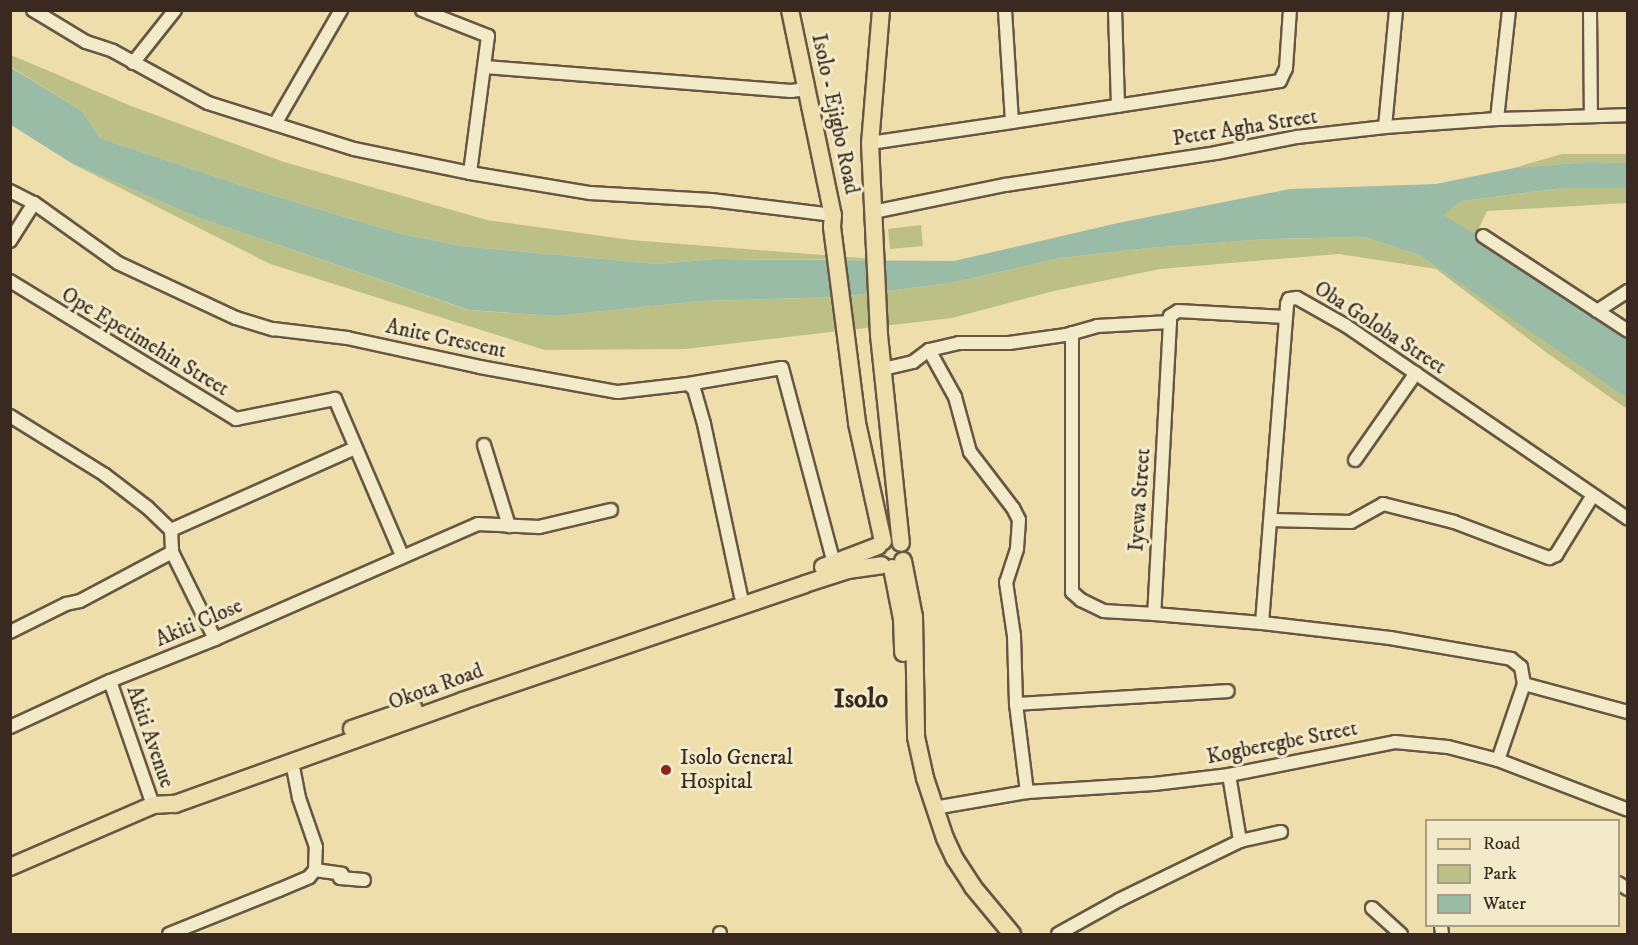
<!DOCTYPE html>
<html>
<head>
<meta charset="utf-8">
<style>
	body { margin:0 }
	#map { position:relative; width:1638px; height:945px; overflow:hidden; background:#eddeac; font-family:"IM FELL DW Pica",serif }
	div>[style] { position:absolute }
	[style*='--x'] { left:calc(var(--x)*1px); top:calc(var(--y)*1px); width:calc(var(--w)*1px); rotate:calc(var(--a)*1deg) }
	.green>* { inset:0; background:#bdc086 }
	.water>* { inset:0; background:#9abca7 }
	.roads { filter:drop-shadow(2px 0 #665643) drop-shadow(-2px 0 #665643) drop-shadow(0 2px #665643) drop-shadow(0 -2px #665643) }
	.minor>* { height:12px; margin:-6px; padding:0 6px; transform-origin:6px; border-radius:6px; background:#f3eac9 }
	.major>* { height:16px; margin:-8px; padding:0 8px; transform-origin:8px; border-radius:8px; background:#eddeac }
	.dots>* { width:16px; height:16px; translate:-50% -50%; box-sizing:border-box; border:3px solid #f3eac9; border-radius:50% }
	span { translate:-50% -50%; white-space:nowrap; text-align:center; line-height:1.15; -webkit-text-stroke:6px #f3eac9; paint-order:stroke }
	.street-label { font-size:21px; color:#392920 }
	.poi-label { font-size:21px; color:#392920 }
	.left { translate:0 -50%; text-align:left }
	.district-label { font-size:27px; color:#392920; font-weight:700 }
	.frame { position:absolute; inset:0; border:12px solid #392920; pointer-events:none }
	.legend { position:absolute; left:1425px; top:819px; width:195px; height:108px; box-sizing:border-box; background:#f3eac9; border:2px solid #a99d85; margin:0; padding:8px 10px; list-style:none; font-size:18px; color:#392920 }
	.legend li { display:flex; align-items:center; gap:12px; height:30px }
	.legend b { width:30px; border:2px solid #a99d85 }
</style>
</head>
<body>
<div id="map">
	<div class="green">
		<div style="clip-path:polygon(11px 55px,131px 106px,284px 162px,487px 220px,631px 240px,887px 260px,717px 259px,657px 264px,462px 246px,398px 233px,249px 188px,100px 138px,82px 111px,11px 67px)"></div>
		<div style="clip-path:polygon(1562px 154px,1627px 154px,1627px 163px,1587px 162px,1514px 168px)"></div>
		<div style="clip-path:polygon(73px 164px,197px 217px,468px 310px,555px 316px,701px 301px,840px 297px,951px 283px,1060px 258px,1149px 248px,1268px 239px,1364px 237px,1419px 255px,1627px 395px,1627px 409px,1547px 353px,1436px 269px,1339px 254px,1160px 269px,1054px 291px,952px 318px,685px 349px,545px 350px,270px 264px)"></div>
		<div style="clip-path:polygon(1564px 188px,1627px 188px,1627px 203px,1487px 211px,1476px 234px,1442px 215px,1462px 201px)"></div>
		<div style="clip-path:polygon(921px 225px,923px 246px,890px 249px,888px 229px)"></div>
	</div>
	<div class="water">
		<div style="clip-path:polygon(10px 67px,82px 111px,100px 138px,249px 188px,398px 233px,462px 246px,657px 264px,717px 259px,954px 261px,1118px 223px,1290px 189px,1436px 184px,1514px 168px,1587px 162px,1627px 163px,1627px 188px,1564px 188px,1462px 201px,1443px 215px,1476px 234px,1504px 257px,1627px 333px,1627px 398px,1419px 255px,1364px 237px,1268px 239px,1149px 248px,1060px 258px,951px 283px,840px 297px,701px 301px,555px 316px,469px 310px,197px 217px,73px 164px,11px 125px)"></div>
	</div>
	<div class="roads">
		<div class="minor">
			<div style="--x:33;--y:10;--w:62;--a:31.1"></div>
			<div style="--x:86;--y:42;--w:28;--a:18"></div>
			<div style="--x:113;--y:51;--w:108;--a:28.7"></div>
			<div style="--x:208;--y:103;--w:153;--a:17.5"></div>
			<div style="--x:354;--y:149;--w:118;--a:11.7"></div>
			<div style="--x:470;--y:173;--w:122;--a:9.5"></div>
			<div style="--x:590;--y:193;--w:121;--a:3.3"></div>
			<div style="--x:711;--y:200;--w:123;--a:7"></div>
			<div style="--x:422;--y:10;--w:71;--a:21.5"></div>
			<div style="--x:488;--y:36;--w:138;--a:97.5"></div>
			<div style="--x:1115;--y:10;--w:96;--a:88.2"></div>
			<div style="--x:1590;--y:10;--w:106;--a:89.5"></div>
			<div style="--x:133;--y:63;--w:68;--a:-51.6"></div>
			<div style="--x:485;--y:67;--w:307;--a:4.5"></div>
			<div style="--x:791;--y:91;--w:16;--a:-7"></div>
			<div style="--x:1497;--y:119;--w:110;--a:-83.7"></div>
			<div style="--x:1012;--y:122;--w:271;--a:-8.7"></div>
			<div style="--x:1280;--y:81;--w:14;--a:-65"></div>
			<div style="--x:1286;--y:68;--w:58;--a:-86.1"></div>
			<div style="--x:275;--y:124;--w:132;--a:-59.9"></div>
			<div style="--x:1385;--y:127;--w:118;--a:-84.6"></div>
			<div style="--x:870;--y:143;--w:144;--a:-8.4"></div>
			<div style="--x:1012;--y:122;--w:112;--a:-93.6"></div>
			<div style="--x:10;--y:191;--w:27;--a:27"></div>
			<div style="--x:34;--y:203;--w:103;--a:35.5"></div>
			<div style="--x:118;--y:263;--w:130;--a:25"></div>
			<div style="--x:236;--y:318;--w:39;--a:17"></div>
			<div style="--x:273;--y:329;--w:75;--a:6.9"></div>
			<div style="--x:347;--y:338;--w:136;--a:12.3"></div>
			<div style="--x:480;--y:367;--w:140;--a:10.3"></div>
			<div style="--x:618;--y:392;--w:70;--a:-6.5"></div>
			<div style="--x:688;--y:384;--w:8;--a:40"></div>
			<div style="--x:694;--y:389;--w:36;--a:74"></div>
			<div style="--x:704;--y:424;--w:176;--a:77.9"></div>
			<div style="--x:873;--y:212;--w:135;--a:-11.6"></div>
			<div style="--x:1005;--y:185;--w:213;--a:-8.6"></div>
			<div style="--x:1216;--y:153;--w:83;--a:-11.2"></div>
			<div style="--x:1297;--y:137;--w:89;--a:-6.5"></div>
			<div style="--x:1385;--y:127;--w:112;--a:-4.1"></div>
			<div style="--x:1497;--y:119;--w:131;--a:-1.7"></div>
			<div style="--x:1483;--y:236;--w:173;--a:33.2"></div>
			<div style="--x:10;--y:241;--w:45;--a:-57.7"></div>
			<div style="--x:10;--y:281;--w:265;--a:31.4"></div>
			<div style="--x:236;--y:419;--w:101;--a:-11.4"></div>
			<div style="--x:335;--y:399;--w:170;--a:66.8"></div>
			<div style="--x:1597;--y:311;--w:37;--a:-33"></div>
			<div style="--x:1170;--y:322;--w:6;--a:-90"></div>
			<div style="--x:1170;--y:316;--w:9;--a:-32"></div>
			<div style="--x:1178;--y:311;--w:107;--a:3.2"></div>
			<div style="--x:1072;--y:333;--w:259;--a:90"></div>
			<div style="--x:1072;--y:592;--w:12;--a:42"></div>
			<div style="--x:1081;--y:600;--w:25;--a:26"></div>
			<div style="--x:1104;--y:611;--w:50;--a:3.4"></div>
			<div style="--x:929;--y:350;--w:54;--a:61"></div>
			<div style="--x:955;--y:397;--w:57;--a:74.7"></div>
			<div style="--x:970;--y:452;--w:71;--a:52.5"></div>
			<div style="--x:1013;--y:508;--w:13;--a:63"></div>
			<div style="--x:1019;--y:520;--w:29;--a:94"></div>
			<div style="--x:1017;--y:549;--w:35;--a:108"></div>
			<div style="--x:1006;--y:582;--w:55;--a:81.6"></div>
			<div style="--x:1014;--y:636;--w:68;--a:88.3"></div>
			<div style="--x:1016;--y:704;--w:89;--a:82.9"></div>
			<div style="--x:883;--y:369;--w:31;--a:-13"></div>
			<div style="--x:913;--y:362;--w:20;--a:-37"></div>
			<div style="--x:929;--y:350;--w:31;--a:-13"></div>
			<div style="--x:959;--y:343;--w:50;--a:0"></div>
			<div style="--x:1009;--y:343;--w:58;--a:-8"></div>
			<div style="--x:1066;--y:335;--w:32;--a:-16"></div>
			<div style="--x:1097;--y:326;--w:73;--a:-3.1"></div>
			<div style="--x:1170;--y:322;--w:292;--a:93.1"></div>
			<div style="--x:1154;--y:614;--w:108;--a:4.8"></div>
			<div style="--x:1262;--y:623;--w:129;--a:6.7"></div>
			<div style="--x:1390;--y:638;--w:123;--a:9.8"></div>
			<div style="--x:1511;--y:659;--w:13;--a:39"></div>
			<div style="--x:1521;--y:667;--w:17;--a:80"></div>
			<div style="--x:1524;--y:684;--w:108;--a:15.1"></div>
			<div style="--x:688;--y:384;--w:95;--a:-9.7"></div>
			<div style="--x:782;--y:368;--w:202;--a:75.1"></div>
			<div style="--x:10;--y:416;--w:112;--a:31.8"></div>
			<div style="--x:105;--y:475;--w:54;--a:37.5"></div>
			<div style="--x:148;--y:508;--w:32;--a:44"></div>
			<div style="--x:171;--y:530;--w:22;--a:87"></div>
			<div style="--x:172;--y:552;--w:97;--a:63.7"></div>
			<div style="--x:484;--y:445;--w:85;--a:72.8"></div>
			<div style="--x:1355;--y:460;--w:106;--a:-55"></div>
			<div style="--x:1271;--y:520;--w:80;--a:1.4"></div>
			<div style="--x:1351;--y:522;--w:37;--a:-29"></div>
			<div style="--x:1383;--y:504;--w:73;--a:14.2"></div>
			<div style="--x:1454;--y:522;--w:102;--a:20.8"></div>
			<div style="--x:1549;--y:558;--w:8;--a:-23"></div>
			<div style="--x:1556;--y:555;--w:70;--a:-58.3"></div>
			<div style="--x:171;--y:530;--w:201;--a:-24"></div>
			<div style="--x:1262;--y:623;--w:320;--a:-85.5"></div>
			<div style="--x:1287;--y:304;--w:5;--a:-68"></div>
			<div style="--x:1289;--y:299;--w:8;--a:-7"></div>
			<div style="--x:1297;--y:298;--w:55;--a:29.4"></div>
			<div style="--x:1345;--y:325;--w:343;--a:34.4"></div>
			<div style="--x:10;--y:632;--w:63;--a:-26.6"></div>
			<div style="--x:66;--y:604;--w:14;--a:-12"></div>
			<div style="--x:80;--y:601;--w:104;--a:-28"></div>
			<div style="--x:110;--y:681;--w:131;--a:70.9"></div>
			<div style="--x:1016;--y:704;--w:212;--a:-3.5"></div>
			<div style="--x:10;--y:727;--w:110;--a:-24.7"></div>
			<div style="--x:110;--y:681;--w:113;--a:-21.8"></div>
			<div style="--x:215;--y:639;--w:287;--a:-23.6"></div>
			<div style="--x:478;--y:524;--w:61;--a:2.8"></div>
			<div style="--x:539;--y:527;--w:74;--a:-13.3"></div>
			<div style="--x:1498;--y:760;--w:80;--a:-71.1"></div>
			<div style="--x:1229;--y:775;--w:67;--a:80.5"></div>
			<div style="--x:934;--y:808;--w:94;--a:-9.8"></div>
			<div style="--x:1027;--y:792;--w:127;--a:-3.6"></div>
			<div style="--x:1154;--y:784;--w:76;--a:-6.8"></div>
			<div style="--x:1229;--y:775;--w:169;--a:-11.2"></div>
			<div style="--x:1395;--y:742;--w:53;--a:5.4"></div>
			<div style="--x:1448;--y:747;--w:52;--a:14.6"></div>
			<div style="--x:1498;--y:760;--w:139;--a:21"></div>
			<div style="--x:315;--y:870;--w:27;--a:8"></div>
			<div style="--x:342;--y:874;--w:4;--a:117"></div>
			<div style="--x:340;--y:878;--w:24;--a:5"></div>
			<div style="--x:1618;--y:883;--w:12;--a:31"></div>
			<div style="--x:1372;--y:908;--w:39;--a:42"></div>
			<div style="--x:1441;--y:926;--w:8;--a:83"></div>
			<div style="--x:169;--y:934;--w:118;--a:-21.8"></div>
			<div style="--x:279;--y:890;--w:33;--a:-23"></div>
			<div style="--x:309;--y:877;--w:9;--a:-49"></div>
			<div style="--x:315;--y:870;--w:23;--a:-88"></div>
			<div style="--x:316;--y:847;--w:52;--a:-109.1"></div>
			<div style="--x:299;--y:798;--w:38;--a:-101"></div>
			<div style="--x:720;--y:934;--w:1;--a:-90"></div>
			<div style="--x:1058;--y:934;--w:70;--a:-29.1"></div>
			<div style="--x:1119;--y:900;--w:135;--a:-26"></div>
			<div style="--x:1240;--y:841;--w:42;--a:-12.4"></div>
		</div>
		<div class="major">
			<div style="--x:790;--y:10;--w:209;--a:78.2"></div>
			<div style="--x:833;--y:215;--w:12;--a:95"></div>
			<div style="--x:832;--y:227;--w:198;--a:82.7"></div>
			<div style="--x:857;--y:423;--w:121;--a:77.6"></div>
			<div style="--x:881;--y:10;--w:133;--a:94.7"></div>
			<div style="--x:870;--y:143;--w:192;--a:87.3"></div>
			<div style="--x:879;--y:335;--w:209;--a:84"></div>
			<div style="--x:903;--y:561;--w:57;--a:78.9"></div>
			<div style="--x:914;--y:617;--w:120;--a:89"></div>
			<div style="--x:916;--y:737;--w:42;--a:77.6"></div>
			<div style="--x:925;--y:778;--w:63;--a:71.6"></div>
			<div style="--x:945;--y:838;--w:23;--a:65"></div>
			<div style="--x:955;--y:859;--w:33;--a:57"></div>
			<div style="--x:973;--y:887;--w:61;--a:50.3"></div>
			<div style="--x:823;--y:567;--w:59;--a:-20.9"></div>
			<div style="--x:892;--y:568;--w:52;--a:78.9"></div>
			<div style="--x:902;--y:619;--w:34;--a:88"></div>
			<div style="--x:352;--y:729;--w:65;--a:-19"></div>
			<div style="--x:10;--y:867;--w:156;--a:-23.4"></div>
			<div style="--x:153;--y:805;--w:22;--a:-3"></div>
			<div style="--x:175;--y:804;--w:305;--a:-19.7"></div>
			<div style="--x:462;--y:701;--w:362;--a:-18.8"></div>
			<div style="--x:805;--y:584;--w:45;--a:-18"></div>
			<div style="--x:848;--y:570;--w:34;--a:-8"></div>
		</div>
	</div>
	<div class="dots">
		<div style="left:666px;top:770px;background:#8f2418"></div>
	</div>
	<div class="street-label">
		<span style="left:835px;top:114px;rotate:78deg">Isolo - Ejigbo Road</span>
		<span style="left:1245px;top:128px;rotate:-9deg">Peter Agha Street</span>
		<span style="left:1380px;top:328px;rotate:33deg">Oba Goloba Street</span>
		<span style="left:446px;top:339px;rotate:12deg">Anite Crescent</span>
		<span style="left:145px;top:342px;rotate:31deg">Ope Epetimehin Street</span>
		<span style="left:1140px;top:500px;rotate:-86deg">Iyewa Street</span>
		<span style="left:199px;top:623px;rotate:-23deg">Akiti Close</span>
		<span style="left:436px;top:687px;rotate:-20deg">Okota Road</span>
		<span style="left:150px;top:737px;rotate:71deg">Akiti Avenue</span>
		<span style="left:1282px;top:743px;rotate:-11deg">Kogberegbe Street</span>
	</div>
	<div class="poi-label">
		<span class="left" style="left:680px;top:770px">Isolo General<br>Hospital</span>
	</div>
	<div class="district-label">
		<span style="left:861px;top:700px">Isolo</span>
	</div>
	<div class="frame"></div>
	<ul class="legend">
	<li><b style="height:8px;background:#eddeac"></b>Road</li>
	<li><b style="height:16px;background:#bdc086"></b>Park</li>
	<li><b style="height:16px;background:#9abca7"></b>Water</li>
	</ul>
</div>
</body>
</html>
